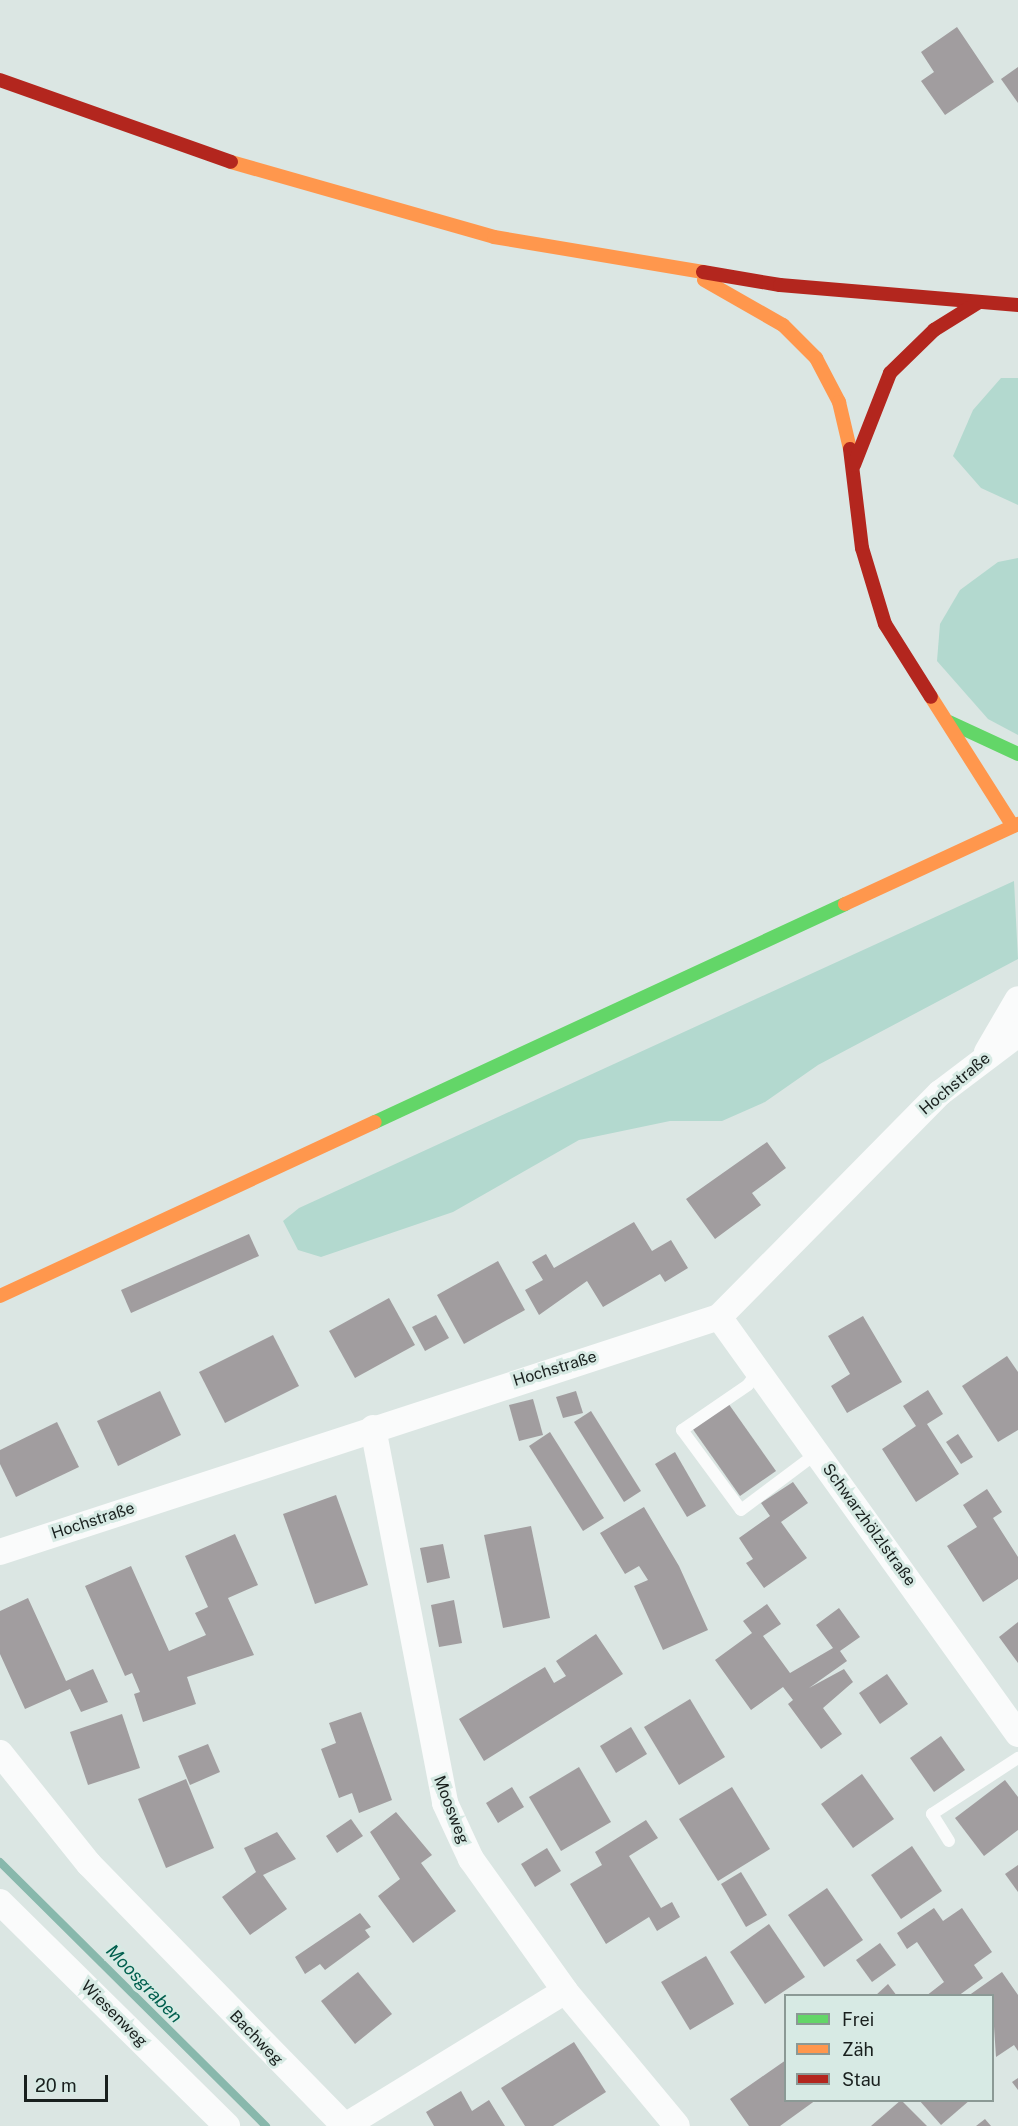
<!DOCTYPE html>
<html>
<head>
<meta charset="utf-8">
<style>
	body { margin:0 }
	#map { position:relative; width:1018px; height:2126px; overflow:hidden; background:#dbe6e3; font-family:"Public Sans",sans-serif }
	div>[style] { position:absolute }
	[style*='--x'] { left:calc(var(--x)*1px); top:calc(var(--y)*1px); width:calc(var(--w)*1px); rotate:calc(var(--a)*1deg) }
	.green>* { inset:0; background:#b3d9cf }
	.stream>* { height:8px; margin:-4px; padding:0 4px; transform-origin:4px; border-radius:4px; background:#88b8ac }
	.building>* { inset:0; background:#a19d9f }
	.lane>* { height:12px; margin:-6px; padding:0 6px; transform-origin:6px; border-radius:6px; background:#fafbfb }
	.street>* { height:26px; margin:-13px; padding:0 13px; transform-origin:13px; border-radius:13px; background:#fafbfb }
	.fast>* { height:14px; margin:-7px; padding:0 7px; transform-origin:7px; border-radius:7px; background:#63d668 }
	.slow>* { height:14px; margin:-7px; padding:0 7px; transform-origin:7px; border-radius:7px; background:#ff974d }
	.jam>* { height:14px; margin:-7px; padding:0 7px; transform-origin:7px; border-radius:7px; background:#b3261e }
	span { translate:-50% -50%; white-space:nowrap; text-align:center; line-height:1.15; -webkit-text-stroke:6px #d7eae4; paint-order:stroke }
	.street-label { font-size:16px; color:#19201e }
	.water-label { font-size:18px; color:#005f4e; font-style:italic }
	.legend { position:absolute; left:784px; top:1994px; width:210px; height:108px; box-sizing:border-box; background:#d7eae4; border:2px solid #8b9995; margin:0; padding:8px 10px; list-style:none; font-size:18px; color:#19201e }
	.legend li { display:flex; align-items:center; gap:12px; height:30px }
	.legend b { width:30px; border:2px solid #8b9995 }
	.scale { position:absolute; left:24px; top:2075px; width:84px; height:27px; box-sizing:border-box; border:3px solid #19201e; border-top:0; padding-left:8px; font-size:18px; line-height:21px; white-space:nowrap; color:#19201e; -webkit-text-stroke:4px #d7eae4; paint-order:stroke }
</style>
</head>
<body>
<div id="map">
	<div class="green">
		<div style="clip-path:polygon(1001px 378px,1018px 378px,1018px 505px,981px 488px,953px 456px,973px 410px)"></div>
		<div style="clip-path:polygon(1018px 558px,1018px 735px,988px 719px,937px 661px,940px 624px,960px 590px,998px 562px)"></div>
		<div style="clip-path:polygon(1014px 881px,1018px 959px,818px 1065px,765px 1102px,722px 1121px,670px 1121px,579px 1140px,453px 1212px,321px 1257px,298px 1250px,283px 1221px,299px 1208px)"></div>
	</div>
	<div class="stream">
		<div style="--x:0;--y:1862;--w:375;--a:44.8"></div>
	</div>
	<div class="building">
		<div style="clip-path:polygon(957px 27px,994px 82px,945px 115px,921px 81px,934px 72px,921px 52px)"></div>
		<div style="clip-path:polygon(1018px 67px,1018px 103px,1001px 79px)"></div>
		<div style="clip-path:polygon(767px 1142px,786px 1168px,752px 1193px,761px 1205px,715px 1239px,686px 1199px)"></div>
		<div style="clip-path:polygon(634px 1222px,652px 1251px,671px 1240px,688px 1268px,665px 1282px,660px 1274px,603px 1307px,587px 1281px,539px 1315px,525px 1290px,543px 1280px,532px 1262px,546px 1254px,554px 1268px)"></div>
		<div style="clip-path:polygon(249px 1234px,259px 1256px,131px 1313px,121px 1290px)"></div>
		<div style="clip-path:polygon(498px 1261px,525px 1310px,464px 1344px,437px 1295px)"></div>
		<div style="clip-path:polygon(389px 1298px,415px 1345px,355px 1378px,329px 1331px)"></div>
		<div style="clip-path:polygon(436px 1315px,449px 1338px,425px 1351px,412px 1327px)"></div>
		<div style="clip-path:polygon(863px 1316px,902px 1382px,847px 1413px,831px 1386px,850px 1374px,828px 1336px)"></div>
		<div style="clip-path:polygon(273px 1335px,299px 1386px,225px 1423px,199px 1372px)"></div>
		<div style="clip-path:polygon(1007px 1356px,1018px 1372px,1018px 1430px,998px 1442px,962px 1386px)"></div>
		<div style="clip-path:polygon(928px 1390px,943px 1414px,927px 1424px,959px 1474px,916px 1502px,882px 1449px,916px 1426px,903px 1406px)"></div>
		<div style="clip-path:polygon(160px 1391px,181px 1435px,118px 1466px,97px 1421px)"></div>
		<div style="clip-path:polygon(576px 1391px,583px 1413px,563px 1418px,556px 1397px)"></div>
		<div style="clip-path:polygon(533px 1399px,543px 1435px,519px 1441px,509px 1405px)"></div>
		<div style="clip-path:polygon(728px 1403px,776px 1471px,740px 1496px,692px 1428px)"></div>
		<div style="clip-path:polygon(591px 1411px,641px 1491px,624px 1502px,574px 1422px)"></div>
		<div style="clip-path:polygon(57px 1422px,79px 1467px,16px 1497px,0 1464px,0 1450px)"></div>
		<div style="clip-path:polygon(550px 1432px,604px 1518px,583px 1531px,529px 1446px)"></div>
		<div style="clip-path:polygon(958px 1434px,973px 1457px,961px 1464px,946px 1442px)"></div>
		<div style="clip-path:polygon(675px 1452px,706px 1506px,687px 1517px,655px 1464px)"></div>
		<div style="clip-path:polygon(793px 1482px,808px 1503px,781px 1522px,807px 1558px,764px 1588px,746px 1563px,753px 1559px,739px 1538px,770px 1516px,761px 1503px)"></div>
		<div style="clip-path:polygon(987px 1489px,1002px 1512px,993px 1518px,1018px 1557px,1018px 1579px,983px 1602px,947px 1546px,977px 1527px,963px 1505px)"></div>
		<div style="clip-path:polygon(336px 1495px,368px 1585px,315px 1604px,283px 1514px)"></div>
		<div style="clip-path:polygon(644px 1507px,679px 1566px,708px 1630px,663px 1650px,634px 1586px,648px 1580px,639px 1566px,625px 1574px,600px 1533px)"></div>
		<div style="clip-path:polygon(531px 1526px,550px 1618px,503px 1628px,484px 1535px)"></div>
		<div style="clip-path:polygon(235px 1534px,258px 1585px,228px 1598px,254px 1655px,187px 1677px,196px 1704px,143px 1722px,134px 1694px,140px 1692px,132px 1673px,125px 1676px,85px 1586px,131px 1566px,169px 1651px,206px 1635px,195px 1613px,208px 1607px,185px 1556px)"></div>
		<div style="clip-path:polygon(443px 1544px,450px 1578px,427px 1583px,420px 1548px)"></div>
		<div style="clip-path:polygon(28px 1598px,66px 1681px,93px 1669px,108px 1702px,81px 1712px,70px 1689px,25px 1709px,0 1654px,0 1611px)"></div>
		<div style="clip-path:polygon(454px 1600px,462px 1643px,439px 1647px,431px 1605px)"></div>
		<div style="clip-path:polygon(767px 1604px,781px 1624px,763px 1636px,790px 1673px,833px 1648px,816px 1625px,839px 1608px,860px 1637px,840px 1651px,847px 1661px,809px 1688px,844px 1669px,853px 1682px,823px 1708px,842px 1734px,821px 1749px,788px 1704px,793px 1700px,783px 1687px,751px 1710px,715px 1660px,752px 1633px,743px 1621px)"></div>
		<div style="clip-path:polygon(1018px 1622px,1018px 1663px,999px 1637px)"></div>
		<div style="clip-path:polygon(596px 1634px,623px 1674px,484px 1761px,459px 1719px,545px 1667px,554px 1683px,566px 1676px,556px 1661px)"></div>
		<div style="clip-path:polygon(887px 1674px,908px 1704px,880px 1724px,859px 1693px)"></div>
		<div style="clip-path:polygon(690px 1699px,725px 1757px,679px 1785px,644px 1727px)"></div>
		<div style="clip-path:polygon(361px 1712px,392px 1800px,359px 1813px,352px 1793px,339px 1798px,321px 1749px,336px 1743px,329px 1723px)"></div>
		<div style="clip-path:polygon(122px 1714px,140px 1768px,88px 1785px,70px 1732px)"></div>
		<div style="clip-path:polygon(631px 1727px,647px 1754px,616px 1773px,600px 1746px)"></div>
		<div style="clip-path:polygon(941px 1736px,965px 1770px,934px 1792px,910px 1758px)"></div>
		<div style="clip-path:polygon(208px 1744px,220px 1772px,190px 1785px,178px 1756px)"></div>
		<div style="clip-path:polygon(579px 1767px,611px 1822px,561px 1851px,529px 1797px)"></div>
		<div style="clip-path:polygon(862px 1774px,894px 1819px,853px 1848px,821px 1804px)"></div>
		<div style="clip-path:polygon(186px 1779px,214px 1848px,166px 1868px,138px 1799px)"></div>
		<div style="clip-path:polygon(1005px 1780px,1018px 1797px,1018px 1830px,984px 1856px,955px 1818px)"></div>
		<div style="clip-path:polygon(512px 1787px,524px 1807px,498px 1823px,486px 1803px)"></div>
		<div style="clip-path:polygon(732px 1787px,770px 1849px,718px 1881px,679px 1819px)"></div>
		<div style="clip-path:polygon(396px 1812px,432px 1855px,421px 1863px,456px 1911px,413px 1943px,378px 1896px,400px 1879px,370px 1832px)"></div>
		<div style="clip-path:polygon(351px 1819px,363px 1836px,337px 1853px,326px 1836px)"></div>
		<div style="clip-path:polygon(646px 1820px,658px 1838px,629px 1856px,661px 1908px,672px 1902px,680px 1917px,657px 1931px,649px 1917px,606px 1944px,570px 1884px,602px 1865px,595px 1852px)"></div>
		<div style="clip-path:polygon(277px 1832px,296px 1859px,263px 1875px,287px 1909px,250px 1935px,222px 1897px,256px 1872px,244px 1848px)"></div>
		<div style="clip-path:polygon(912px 1846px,942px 1891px,901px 1919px,871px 1875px)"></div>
		<div style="clip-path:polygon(547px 1848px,561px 1871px,535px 1887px,521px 1864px)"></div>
		<div style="clip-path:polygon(1018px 1865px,1018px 1892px,1005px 1874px)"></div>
		<div style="clip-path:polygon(741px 1872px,767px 1915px,746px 1927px,721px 1884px)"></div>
		<div style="clip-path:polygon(827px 1888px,863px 1940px,824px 1967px,788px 1915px)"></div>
		<div style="clip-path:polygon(934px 1908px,943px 1921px,962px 1908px,992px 1952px,974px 1965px,983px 1978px,958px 1996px,926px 1996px,944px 1982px,917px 1942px,907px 1949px,897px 1933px)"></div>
		<div style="clip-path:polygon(360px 1913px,371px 1927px,365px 1930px,370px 1937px,325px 1970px,320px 1964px,305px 1974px,295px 1957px)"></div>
		<div style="clip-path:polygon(769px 1924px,805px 1977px,765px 2004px,730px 1952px)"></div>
		<div style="clip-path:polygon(880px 1943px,896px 1965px,872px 1982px,856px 1960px)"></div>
		<div style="clip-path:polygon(706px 1956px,734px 2004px,690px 2030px,661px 1982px)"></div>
		<div style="clip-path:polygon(358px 1972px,392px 2014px,355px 2044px,321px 2001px)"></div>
		<div style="clip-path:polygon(1002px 1972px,1018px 1995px,1018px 2051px,1014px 2045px,996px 2057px,992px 1996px,968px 1996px)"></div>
		<div style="clip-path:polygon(888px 1984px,897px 1996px,875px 1996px)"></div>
		<div style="clip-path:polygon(574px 2042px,606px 2092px,553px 2126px,525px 2126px,501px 2088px)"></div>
		<div style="clip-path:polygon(786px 2060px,786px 2100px,816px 2100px,780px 2126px,749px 2126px,730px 2099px)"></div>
		<div style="clip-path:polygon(1018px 2078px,1018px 2090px,1012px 2082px)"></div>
		<div style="clip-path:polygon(461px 2091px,472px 2111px,489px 2100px,505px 2126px,434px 2126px,426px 2112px)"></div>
		<div style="clip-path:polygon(901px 2100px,927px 2126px,871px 2126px)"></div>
		<div style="clip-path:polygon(919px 2100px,970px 2100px,941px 2125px)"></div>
		<div style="clip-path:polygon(985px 2119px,991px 2126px,976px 2126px)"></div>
	</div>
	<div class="lane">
		<div style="--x:758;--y:1371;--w:17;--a:126"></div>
		<div style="--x:748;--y:1385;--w:80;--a:145.7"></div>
		<div style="--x:682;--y:1430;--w:99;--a:53.6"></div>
		<div style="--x:741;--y:1510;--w:95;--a:-36.9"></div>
		<div style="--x:949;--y:1841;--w:32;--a:-122"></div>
		<div style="--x:932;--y:1814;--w:103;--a:-33.1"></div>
	</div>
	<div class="street">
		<div style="--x:987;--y:1052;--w:61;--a:-59.7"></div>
		<div style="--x:719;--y:1317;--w:513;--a:54.36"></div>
		<div style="--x:373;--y:1428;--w:382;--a:79.1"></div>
		<div style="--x:445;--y:1803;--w:62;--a:65.1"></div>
		<div style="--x:471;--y:1859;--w:162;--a:54.5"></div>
		<div style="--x:565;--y:1991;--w:175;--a:50.3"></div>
		<div style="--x:0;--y:1552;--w:756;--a:-18.1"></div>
		<div style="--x:719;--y:1317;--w:315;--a:-45.4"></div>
		<div style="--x:940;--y:1093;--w:98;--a:-37.1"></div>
		<div style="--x:0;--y:1753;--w:142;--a:51.3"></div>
		<div style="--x:89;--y:1864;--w:366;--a:45.7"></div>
		<div style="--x:345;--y:2126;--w:258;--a:-31.5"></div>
		<div style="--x:0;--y:1902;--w:319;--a:44.6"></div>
	</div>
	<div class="fast">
		<div style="--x:949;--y:722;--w:76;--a:24.9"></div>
		<div style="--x:375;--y:1122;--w:518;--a:-24.88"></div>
	</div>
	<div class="slow">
		<div style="--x:231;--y:162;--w:273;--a:15.9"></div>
		<div style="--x:494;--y:237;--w:212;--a:9.5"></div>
		<div style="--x:704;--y:280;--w:91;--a:29.7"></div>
		<div style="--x:783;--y:325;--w:47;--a:45"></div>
		<div style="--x:816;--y:358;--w:50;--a:62.4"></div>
		<div style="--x:839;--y:402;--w:48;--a:76.8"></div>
		<div style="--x:931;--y:697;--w:153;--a:57.6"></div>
		<div style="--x:845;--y:904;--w:191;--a:-24.8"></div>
		<div style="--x:0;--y:1296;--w:413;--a:-24.9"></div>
	</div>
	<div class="jam">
		<div style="--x:0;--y:80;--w:245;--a:19.5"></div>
		<div style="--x:703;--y:272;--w:78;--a:9.6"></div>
		<div style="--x:780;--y:285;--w:239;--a:4.8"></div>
		<div style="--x:850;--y:449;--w:100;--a:83.1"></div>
		<div style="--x:862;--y:548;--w:79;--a:73.2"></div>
		<div style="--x:885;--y:624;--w:86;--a:57.8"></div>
		<div style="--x:854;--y:465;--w:99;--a:-68.6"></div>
		<div style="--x:890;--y:373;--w:62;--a:-44.3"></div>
		<div style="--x:934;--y:330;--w:53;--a:-31.9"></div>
	</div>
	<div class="street-label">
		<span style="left:955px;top:1084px;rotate:-40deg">Hochstraße</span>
		<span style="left:555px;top:1369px;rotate:-17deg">Hochstraße</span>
		<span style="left:93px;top:1521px;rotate:-18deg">Hochstraße</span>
		<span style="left:869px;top:1525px;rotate:54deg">Schwarzhölzlstraße</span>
		<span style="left:451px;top:1810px;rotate:69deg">Moosweg</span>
		<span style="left:114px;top:2014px;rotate:45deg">Wiesenweg</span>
		<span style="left:256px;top:2038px;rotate:46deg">Bachweg</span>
	</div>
	<div class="water-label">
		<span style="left:144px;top:1984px;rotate:46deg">Moosgraben</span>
	</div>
	<ul class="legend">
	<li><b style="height:8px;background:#63d668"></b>Frei</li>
	<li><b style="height:8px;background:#ff974d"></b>Zäh</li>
	<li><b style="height:8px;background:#b3261e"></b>Stau</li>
	</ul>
	<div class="scale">20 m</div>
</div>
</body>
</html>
